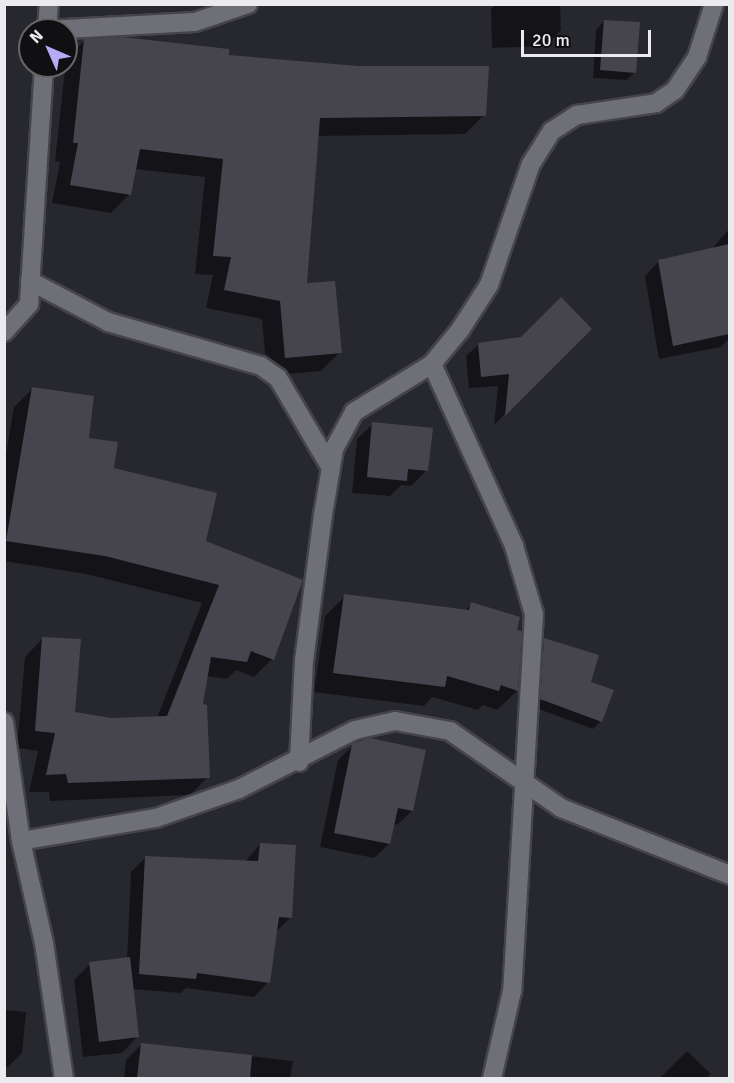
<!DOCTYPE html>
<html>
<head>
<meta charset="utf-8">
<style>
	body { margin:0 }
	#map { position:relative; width:734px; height:1083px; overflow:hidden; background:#27272e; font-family:Signika,sans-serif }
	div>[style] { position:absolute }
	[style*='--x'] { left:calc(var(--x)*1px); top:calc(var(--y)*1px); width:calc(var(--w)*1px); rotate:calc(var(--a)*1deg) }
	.shadow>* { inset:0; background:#0007 }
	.building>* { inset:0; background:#46454d }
	.roads { filter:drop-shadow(2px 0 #44444a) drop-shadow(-2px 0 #44444a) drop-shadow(0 2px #44444a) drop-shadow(0 -2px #44444a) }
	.street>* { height:18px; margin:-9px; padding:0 9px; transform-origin:9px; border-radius:9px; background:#6f6f77 }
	span { translate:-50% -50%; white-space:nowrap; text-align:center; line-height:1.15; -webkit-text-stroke:6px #101013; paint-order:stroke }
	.frame { position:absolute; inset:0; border:6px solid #eaeaef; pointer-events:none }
	.north { position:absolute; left:18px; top:18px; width:60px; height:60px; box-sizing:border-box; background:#101013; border:2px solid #67676b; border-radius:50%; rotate:315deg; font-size:16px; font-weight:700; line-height:24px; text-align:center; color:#eaeaef }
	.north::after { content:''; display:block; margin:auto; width:21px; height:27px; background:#b9aaf7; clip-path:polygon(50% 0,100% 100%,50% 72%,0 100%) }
	.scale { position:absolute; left:521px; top:30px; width:130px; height:27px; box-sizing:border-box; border:3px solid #eaeaef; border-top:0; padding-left:8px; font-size:18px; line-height:21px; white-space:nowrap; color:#eaeaef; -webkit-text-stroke:4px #101013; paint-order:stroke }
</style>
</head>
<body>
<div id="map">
	<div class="shadow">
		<div style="clip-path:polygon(496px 4px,560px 4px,561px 30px,545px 46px,492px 48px,491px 9px)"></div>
		<div style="clip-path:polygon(604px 21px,635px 72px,627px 80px,593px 78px,596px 30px)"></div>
		<div style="clip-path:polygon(84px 41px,227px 57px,484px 115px,465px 134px,317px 136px,306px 285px,340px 352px,321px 371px,267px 376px,262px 319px,206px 308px,213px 275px,195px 274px,205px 177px,135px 169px,130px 194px,111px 213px,52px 203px,60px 162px,55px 161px,66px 59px)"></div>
		<div style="clip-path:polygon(730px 228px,730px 268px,723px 269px,730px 302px,730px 338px,721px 347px,659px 359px,645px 276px,659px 261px,711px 250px)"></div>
		<div style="clip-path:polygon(590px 329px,494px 425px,498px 386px,469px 388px,466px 356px,479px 344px)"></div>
		<div style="clip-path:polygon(33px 388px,112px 469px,204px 542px,272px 659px,254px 677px,236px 670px,227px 679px,206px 676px,202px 705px,208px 777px,190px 795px,50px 801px,49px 792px,29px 792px,38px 751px,17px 748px,25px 657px,43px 638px,73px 713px,111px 720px,157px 718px,202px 603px,86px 574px,4px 561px,4px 466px,14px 407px)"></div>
		<div style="clip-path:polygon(373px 424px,427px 470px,411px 486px,401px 485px,390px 496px,352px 493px,357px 439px)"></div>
		<div style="clip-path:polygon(345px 596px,465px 611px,472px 604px,520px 632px,517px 691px,497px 710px,483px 705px,478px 710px,432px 697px,424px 706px,314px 692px,325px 616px)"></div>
		<div style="clip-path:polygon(544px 640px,601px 721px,593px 729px,533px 707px,536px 648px)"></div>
		<div style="clip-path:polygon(353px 745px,412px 811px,397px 825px,393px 824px,389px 844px,374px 858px,320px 847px,338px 760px)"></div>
		<div style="clip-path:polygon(260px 844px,291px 917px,276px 932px,268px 982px,254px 997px,186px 988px,181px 993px,132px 989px,137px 1037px,122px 1053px,83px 1057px,74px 980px,90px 964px,127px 959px,131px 872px,145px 858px,245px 862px)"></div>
		<div style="clip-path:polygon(4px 1003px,6px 1010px,26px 1012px,22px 1053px,8px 1067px,4px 1067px)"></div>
		<div style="clip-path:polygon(142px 1044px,293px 1061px,290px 1078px,124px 1078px,126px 1060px)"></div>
		<div style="clip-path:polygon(687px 1051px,711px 1074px,706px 1078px,660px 1078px)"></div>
	</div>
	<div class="building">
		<div style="clip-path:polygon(604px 20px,640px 22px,636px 73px,600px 70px)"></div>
		<div style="clip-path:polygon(122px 37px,229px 49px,229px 55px,358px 66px,489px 66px,486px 116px,320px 118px,307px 283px,335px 281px,342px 353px,285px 358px,280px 301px,224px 290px,231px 257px,213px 256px,223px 159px,140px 149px,131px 195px,70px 185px,78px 143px,73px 143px,84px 39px)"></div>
		<div style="clip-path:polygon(729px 244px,729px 334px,673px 346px,658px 260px)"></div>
		<div style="clip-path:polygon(561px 297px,592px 329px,505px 416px,509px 374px,481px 377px,478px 343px,521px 337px)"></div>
		<div style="clip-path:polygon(32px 387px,94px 396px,89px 438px,118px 442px,114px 468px,217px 493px,206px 541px,303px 580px,274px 660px,251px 651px,247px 662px,211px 657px,203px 704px,207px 705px,210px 778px,68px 783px,66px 774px,46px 775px,55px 733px,35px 731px,42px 637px,81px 639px,75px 712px,111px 718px,167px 716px,219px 585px,105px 556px,6px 541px)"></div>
		<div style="clip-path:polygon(372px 422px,433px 428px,428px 471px,408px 469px,407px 481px,367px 477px)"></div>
		<div style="clip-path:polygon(344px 594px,469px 610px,471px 602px,520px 617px,517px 630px,522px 631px,518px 691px,501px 685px,499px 691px,447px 676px,445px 687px,333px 673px)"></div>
		<div style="clip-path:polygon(544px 638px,599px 655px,591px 682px,614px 690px,602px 722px,540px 699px)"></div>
		<div style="clip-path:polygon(370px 738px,426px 750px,413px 811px,398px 808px,390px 844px,334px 833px,352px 744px)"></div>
		<div style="clip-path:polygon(260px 843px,296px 845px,292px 918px,279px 917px,270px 983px,197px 973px,196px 979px,139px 974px,145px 856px,258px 861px)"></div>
		<div style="clip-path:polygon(130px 957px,139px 1037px,99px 1042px,89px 962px)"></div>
		<div style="clip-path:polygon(141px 1043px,252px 1055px,250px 1078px,137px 1078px)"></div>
	</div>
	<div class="roads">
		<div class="street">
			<div style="--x:47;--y:30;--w:148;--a:-3.1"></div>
			<div style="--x:195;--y:22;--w:56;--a:-18.8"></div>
			<div style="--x:47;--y:30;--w:26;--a:-86"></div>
			<div style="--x:30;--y:281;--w:88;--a:27.7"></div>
			<div style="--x:108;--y:322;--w:159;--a:16"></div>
			<div style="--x:261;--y:366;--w:21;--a:35"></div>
			<div style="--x:278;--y:378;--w:104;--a:59.5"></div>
			<div style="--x:4;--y:332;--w:38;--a:-48"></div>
			<div style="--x:29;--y:304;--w:238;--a:-86.4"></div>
			<div style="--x:432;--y:364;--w:200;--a:65.7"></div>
			<div style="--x:514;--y:546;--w:71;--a:73.6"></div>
			<div style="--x:534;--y:614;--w:378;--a:93.3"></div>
			<div style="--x:512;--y:991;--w:89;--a:102.9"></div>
			<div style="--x:4;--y:722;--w:120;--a:81.9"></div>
			<div style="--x:21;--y:841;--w:105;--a:77.3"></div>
			<div style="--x:44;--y:943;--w:136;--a:81.6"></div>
			<div style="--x:299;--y:762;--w:101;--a:-87.2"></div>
			<div style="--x:304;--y:661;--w:147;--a:-82.6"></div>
			<div style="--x:323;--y:515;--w:67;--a:-80.5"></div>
			<div style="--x:334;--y:449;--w:42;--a:-61.6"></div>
			<div style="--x:354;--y:412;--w:92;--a:-31.6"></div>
			<div style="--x:432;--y:364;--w:44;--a:-50.5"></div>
			<div style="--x:460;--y:330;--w:54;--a:-57.2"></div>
			<div style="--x:489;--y:285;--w:128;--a:-70.9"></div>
			<div style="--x:531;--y:164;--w:39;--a:-58"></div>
			<div style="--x:552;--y:131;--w:30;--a:-33"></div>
			<div style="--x:577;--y:115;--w:80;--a:-8.6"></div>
			<div style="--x:656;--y:103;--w:23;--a:-34"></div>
			<div style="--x:675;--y:90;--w:40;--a:-56"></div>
			<div style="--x:697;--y:57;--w:56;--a:-72.2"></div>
			<div style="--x:21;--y:841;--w:137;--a:-9.7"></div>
			<div style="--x:156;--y:818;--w:88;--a:-19.3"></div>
			<div style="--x:239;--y:789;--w:130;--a:-27"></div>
			<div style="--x:355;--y:730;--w:41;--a:-12.7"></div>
			<div style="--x:395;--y:721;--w:56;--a:10.3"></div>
			<div style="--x:450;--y:731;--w:135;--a:34.7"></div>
			<div style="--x:561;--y:808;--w:182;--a:21.6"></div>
		</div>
	</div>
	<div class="frame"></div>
	<div class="north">N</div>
	<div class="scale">20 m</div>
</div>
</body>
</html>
